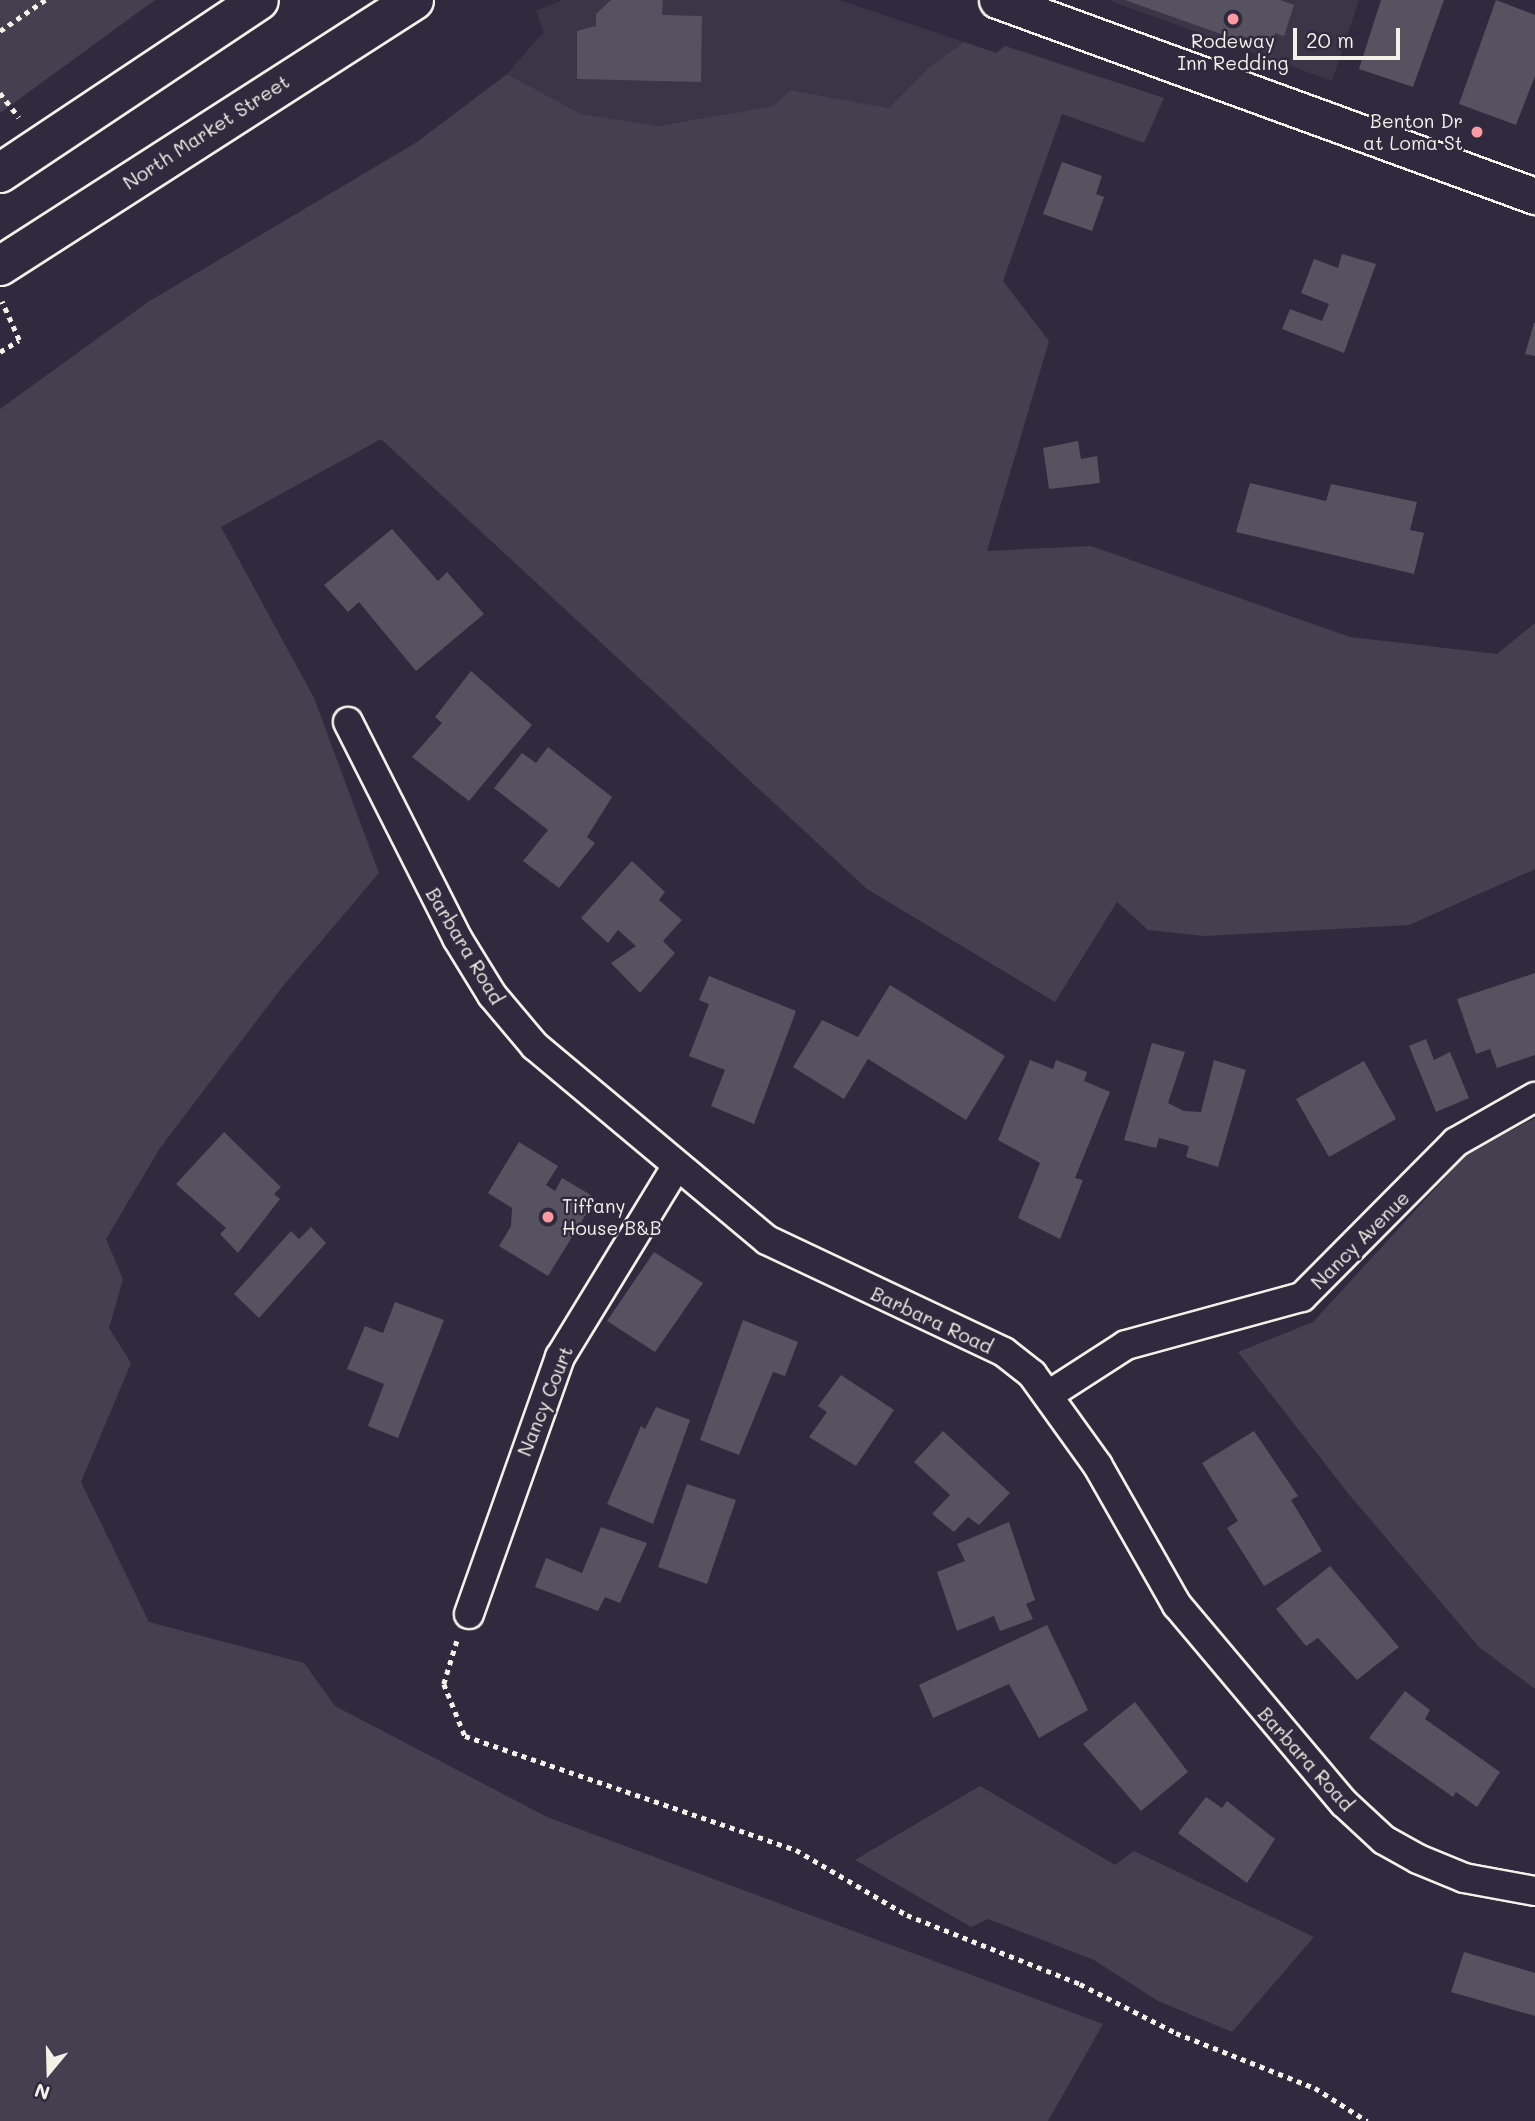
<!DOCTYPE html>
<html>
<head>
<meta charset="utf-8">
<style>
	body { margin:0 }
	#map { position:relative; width:1535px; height:2121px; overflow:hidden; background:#2f2a3d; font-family:Mali,sans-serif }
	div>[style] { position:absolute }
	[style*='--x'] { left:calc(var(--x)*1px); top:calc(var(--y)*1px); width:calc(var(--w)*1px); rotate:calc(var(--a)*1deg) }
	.built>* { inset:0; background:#3b3647 }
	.green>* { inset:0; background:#454050 }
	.building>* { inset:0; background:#56525f }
	.path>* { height:4.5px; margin-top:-2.25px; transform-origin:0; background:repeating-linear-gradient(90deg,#f4f1e8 0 5px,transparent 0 10px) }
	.roads { filter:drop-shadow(2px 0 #f4f1e8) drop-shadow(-2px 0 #f4f1e8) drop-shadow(0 2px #f4f1e8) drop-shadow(0 -2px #f4f1e8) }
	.minor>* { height:28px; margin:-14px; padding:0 14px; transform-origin:14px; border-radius:14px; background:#2f2a3d }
	.tertiary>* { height:35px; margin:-17.5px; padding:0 17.5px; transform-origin:17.5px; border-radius:17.5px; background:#2f2a3d }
	.primary>* { height:38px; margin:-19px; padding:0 19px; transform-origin:19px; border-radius:19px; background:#2f2a3d }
	.dots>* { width:19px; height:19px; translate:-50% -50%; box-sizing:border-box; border:4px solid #2f2a3d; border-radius:50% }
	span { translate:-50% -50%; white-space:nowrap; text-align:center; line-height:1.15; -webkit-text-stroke:5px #2f2a3d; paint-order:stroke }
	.poi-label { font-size:19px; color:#f4f1e8 }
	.right { translate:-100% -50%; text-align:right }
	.left { translate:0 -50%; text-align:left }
	.street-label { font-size:19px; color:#f4f1e8 }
	.north { position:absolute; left:14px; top:2037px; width:70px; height:70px; -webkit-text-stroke:5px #2f2a3d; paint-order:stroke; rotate:199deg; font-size:19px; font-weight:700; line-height:28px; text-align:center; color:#f4f1e8 }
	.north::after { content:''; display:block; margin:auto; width:24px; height:32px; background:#f4f1e8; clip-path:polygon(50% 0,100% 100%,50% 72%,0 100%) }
	.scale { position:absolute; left:1293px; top:28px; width:107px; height:32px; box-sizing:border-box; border:4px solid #f4f1e8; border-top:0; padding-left:9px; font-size:21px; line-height:24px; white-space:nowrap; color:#f4f1e8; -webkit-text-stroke:5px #2f2a3d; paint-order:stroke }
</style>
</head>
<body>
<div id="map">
	<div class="built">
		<div style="clip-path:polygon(563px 0,839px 0,964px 42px,929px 67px,889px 108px,790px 90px,774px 106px,647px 127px,581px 114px,507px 74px,544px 32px,536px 11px)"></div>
		<div style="clip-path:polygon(1108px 0,1359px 0,1332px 81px)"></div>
	</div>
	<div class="green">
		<div style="clip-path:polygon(0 0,155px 0,0 113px)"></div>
		<div style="clip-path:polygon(964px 42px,996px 53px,1005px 46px,1164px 98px,1144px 143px,1062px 114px,1003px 281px,1049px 341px,987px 551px,1091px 546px,1350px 637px,1497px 654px,1535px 623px,1535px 869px,1409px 925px,1205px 936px,1148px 930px,1117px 902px,1055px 1002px,867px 889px,381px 439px,221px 527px,314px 698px,379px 873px,283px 986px,160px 1148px,106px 1239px,123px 1279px,109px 1328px,131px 1363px,81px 1482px,149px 1622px,304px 1663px,335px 1706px,547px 1817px,1103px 2024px,1048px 2121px,0 2121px,0 409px,148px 302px,417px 142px,507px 74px,581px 114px,656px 126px,774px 106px,790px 90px,889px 108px,929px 67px)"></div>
		<div style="clip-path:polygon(1535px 1118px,1535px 1689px,1479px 1647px,1347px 1492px,1238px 1352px,1313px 1322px,1467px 1154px)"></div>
		<div style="clip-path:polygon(980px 1786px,1115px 1865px,1134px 1851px,1314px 1937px,1232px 2032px,1158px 2001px,1094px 1960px,988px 1919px,971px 1927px,855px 1860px)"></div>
	</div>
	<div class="building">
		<div style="clip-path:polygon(611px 0,663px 0,662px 15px,702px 16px,701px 82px,577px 79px,577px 31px,596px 26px,596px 14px)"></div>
		<div style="clip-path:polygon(1125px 0,1280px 0,1294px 5px,1284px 36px,1275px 33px,1269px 51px)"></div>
		<div style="clip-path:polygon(1381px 0,1444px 0,1413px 87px,1359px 69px)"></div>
		<div style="clip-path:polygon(1496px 0,1535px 15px,1535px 76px,1516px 125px,1459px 104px)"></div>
		<div style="clip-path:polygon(1062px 162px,1102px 176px,1096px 194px,1104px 197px,1092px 231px,1043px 214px)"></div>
		<div style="clip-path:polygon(1342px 254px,1376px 264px,1344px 353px,1282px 329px,1290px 309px,1322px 321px,1329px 304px,1301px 293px,1314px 259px,1338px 268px)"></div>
		<div style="clip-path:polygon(1534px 323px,1535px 323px,1535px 356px,1525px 354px)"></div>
		<div style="clip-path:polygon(1078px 441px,1081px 459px,1097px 456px,1100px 483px,1049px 489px,1043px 448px)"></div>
		<div style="clip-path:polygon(1250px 483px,1326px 501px,1331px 484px,1417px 502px,1410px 530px,1424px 533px,1414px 574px,1236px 532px)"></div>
		<div style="clip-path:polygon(392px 529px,438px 581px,447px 572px,484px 614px,416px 671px,359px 602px,348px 612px,324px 585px)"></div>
		<div style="clip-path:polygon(471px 671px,532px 725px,469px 801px,412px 757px,442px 723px,435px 717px)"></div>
		<div style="clip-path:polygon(548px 747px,612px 797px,587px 837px,595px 843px,559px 888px,523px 861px,548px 830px,494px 788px,522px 753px,536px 763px)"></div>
		<div style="clip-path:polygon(632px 861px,665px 892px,659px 900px,682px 920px,663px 941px,675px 953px,640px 993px,611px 963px,636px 946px,618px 930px,608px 943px,581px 918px)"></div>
		<div style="clip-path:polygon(1535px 973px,1535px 1055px,1497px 1068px,1490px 1049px,1476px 1054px,1457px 999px)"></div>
		<div style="clip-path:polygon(709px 976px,796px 1011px,754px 1124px,711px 1106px,725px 1070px,689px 1056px,709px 1004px,699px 1000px)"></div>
		<div style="clip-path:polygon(890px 985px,1005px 1056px,966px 1120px,868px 1059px,844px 1099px,793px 1067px,822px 1020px,858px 1037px)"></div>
		<div style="clip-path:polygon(1426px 1039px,1434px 1060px,1450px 1052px,1469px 1098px,1436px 1112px,1409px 1046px)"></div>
		<div style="clip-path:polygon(1152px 1043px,1185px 1052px,1168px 1103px,1184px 1111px,1201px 1112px,1214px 1060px,1246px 1070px,1218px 1167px,1186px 1157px,1189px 1146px,1159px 1138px,1156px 1148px,1124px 1140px)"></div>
		<div style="clip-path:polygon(1030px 1060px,1053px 1069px,1056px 1060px,1087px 1072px,1084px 1081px,1110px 1092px,1075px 1178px,1083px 1180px,1060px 1239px,1018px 1218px,1040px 1163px,998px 1140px)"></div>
		<div style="clip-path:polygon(1364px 1061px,1396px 1119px,1329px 1157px,1296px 1099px)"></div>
		<div style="clip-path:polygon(224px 1132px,281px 1187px,274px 1194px,280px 1199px,238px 1253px,220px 1234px,226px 1228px,176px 1184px)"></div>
		<div style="clip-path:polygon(519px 1142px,558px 1166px,546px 1185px,555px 1191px,562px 1178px,596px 1198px,548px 1276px,499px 1246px,511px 1226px,512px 1208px,488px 1193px)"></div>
		<div style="clip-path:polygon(311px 1227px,326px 1243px,259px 1318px,234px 1294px,291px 1231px,299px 1239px)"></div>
		<div style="clip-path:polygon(654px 1252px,703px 1283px,655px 1352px,607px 1321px)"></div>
		<div style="clip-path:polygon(395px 1302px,444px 1320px,398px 1438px,368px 1426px,384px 1384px,347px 1369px,365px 1326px,383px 1333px)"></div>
		<div style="clip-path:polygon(743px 1320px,798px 1342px,785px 1376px,773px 1372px,739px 1455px,700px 1440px)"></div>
		<div style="clip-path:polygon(841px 1375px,894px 1410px,856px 1466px,809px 1437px,827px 1412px,818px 1406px)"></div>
		<div style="clip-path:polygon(656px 1407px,690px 1420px,653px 1524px,607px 1504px,641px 1426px,645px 1429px)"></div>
		<div style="clip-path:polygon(943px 1431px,1010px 1493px,979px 1525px,968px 1517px,954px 1532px,932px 1514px,950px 1495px,914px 1462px)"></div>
		<div style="clip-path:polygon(1254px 1431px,1298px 1496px,1291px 1500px,1322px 1551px,1264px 1586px,1227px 1528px,1238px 1521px,1202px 1463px)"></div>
		<div style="clip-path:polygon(687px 1484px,736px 1500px,707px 1584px,658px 1567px)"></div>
		<div style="clip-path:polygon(1009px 1522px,1035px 1600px,1026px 1604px,1033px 1619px,1000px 1631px,994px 1616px,957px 1631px,937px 1572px,965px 1561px,957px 1544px)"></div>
		<div style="clip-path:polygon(601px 1527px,647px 1543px,620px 1603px,605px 1597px,598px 1611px,535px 1587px,546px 1558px,582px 1573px)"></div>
		<div style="clip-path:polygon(1330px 1566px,1399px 1647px,1357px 1680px,1318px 1638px,1306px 1646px,1276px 1609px)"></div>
		<div style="clip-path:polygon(1047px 1625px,1088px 1710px,1039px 1738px,1009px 1684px,933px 1718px,919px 1685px)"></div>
		<div style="clip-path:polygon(1405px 1691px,1430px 1710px,1425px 1719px,1500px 1772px,1477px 1807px,1456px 1792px,1453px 1797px,1369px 1738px)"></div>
		<div style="clip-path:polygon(1135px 1702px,1188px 1772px,1141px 1811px,1083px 1744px)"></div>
		<div style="clip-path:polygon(1206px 1797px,1222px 1808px,1227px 1801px,1275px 1839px,1247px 1883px,1178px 1833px)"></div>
		<div style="clip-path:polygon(1464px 1952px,1535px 1973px,1535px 2016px,1451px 1992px)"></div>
	</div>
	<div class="path">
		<div style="--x:0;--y:31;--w:55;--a:-34.6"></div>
		<div style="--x:0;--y:93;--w:31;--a:52"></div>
		<div style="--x:0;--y:352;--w:22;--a:-32"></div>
		<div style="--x:19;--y:340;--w:42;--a:-114.1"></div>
		<div style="--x:457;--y:1641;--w:45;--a:106.8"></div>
		<div style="--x:444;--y:1684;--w:56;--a:68"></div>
		<div style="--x:465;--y:1736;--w:350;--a:19"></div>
		<div style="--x:796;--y:1850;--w:129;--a:30.4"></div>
		<div style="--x:907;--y:1915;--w:186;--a:21.7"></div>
		<div style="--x:1080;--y:1984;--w:108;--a:27"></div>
		<div style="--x:1176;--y:2033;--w:149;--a:21.6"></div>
		<div style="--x:1315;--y:2088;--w:62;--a:32.4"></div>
	</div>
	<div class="roads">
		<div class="minor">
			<div style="--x:348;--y:722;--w:242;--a:63.2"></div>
			<div style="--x:457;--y:938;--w:67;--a:58.4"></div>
			<div style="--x:492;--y:995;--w:67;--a:49.9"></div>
			<div style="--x:535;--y:1046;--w:302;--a:39.9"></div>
			<div style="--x:767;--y:1240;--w:262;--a:25.3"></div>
			<div style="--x:1004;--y:1352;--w:36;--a:38"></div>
			<div style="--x:1032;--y:1374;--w:113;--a:54.3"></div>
			<div style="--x:1098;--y:1466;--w:160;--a:60.4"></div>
			<div style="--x:1177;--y:1605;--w:259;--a:49.9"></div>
			<div style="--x:1344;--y:1803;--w:54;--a:42.8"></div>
			<div style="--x:1384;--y:1840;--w:39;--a:29"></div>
			<div style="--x:1418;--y:1859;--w:50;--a:22.4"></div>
			<div style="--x:1464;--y:1878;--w:72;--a:10.4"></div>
			<div style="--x:1050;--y:1394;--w:90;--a:-32.8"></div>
			<div style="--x:1126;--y:1345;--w:182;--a:-15.3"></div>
			<div style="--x:1302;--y:1297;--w:218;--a:-45.2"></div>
			<div style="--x:1456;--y:1142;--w:91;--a:-29.7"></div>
			<div style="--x:469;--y:1614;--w:273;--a:-70.5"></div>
			<div style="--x:560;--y:1357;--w:223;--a:-58.6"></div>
		</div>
		<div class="tertiary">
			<div style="--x:997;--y:0;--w:573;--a:20.02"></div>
		</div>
		<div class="primary">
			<div style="--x:0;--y:173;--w:311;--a:-33.7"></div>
			<div style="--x:0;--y:266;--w:492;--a:-32.7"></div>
		</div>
	</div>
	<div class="dots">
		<div style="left:1233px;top:19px;background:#ff9aa2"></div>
		<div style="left:1477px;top:132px;background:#ff9aa2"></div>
		<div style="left:548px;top:1217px;background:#ff9aa2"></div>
	</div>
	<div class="poi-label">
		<span style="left:1233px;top:52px">Rodeway<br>Inn Redding</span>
		<span class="right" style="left:1463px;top:132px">Benton Dr<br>at Loma St</span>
		<span class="left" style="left:562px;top:1217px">Tiffany<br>House B&amp;B</span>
	</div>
	<div class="street-label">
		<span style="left:206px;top:132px;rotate:-33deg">North Market Street</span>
		<span style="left:465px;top:946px;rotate:59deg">Barbara Road</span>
		<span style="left:1360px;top:1240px;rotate:-45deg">Nancy Avenue</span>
		<span style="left:932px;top:1320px;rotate:25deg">Barbara Road</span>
		<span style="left:545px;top:1401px;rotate:-68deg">Nancy Court</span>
		<span style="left:1306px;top:1759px;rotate:48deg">Barbara Road</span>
	</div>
	<div class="north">N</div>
	<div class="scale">20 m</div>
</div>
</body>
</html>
